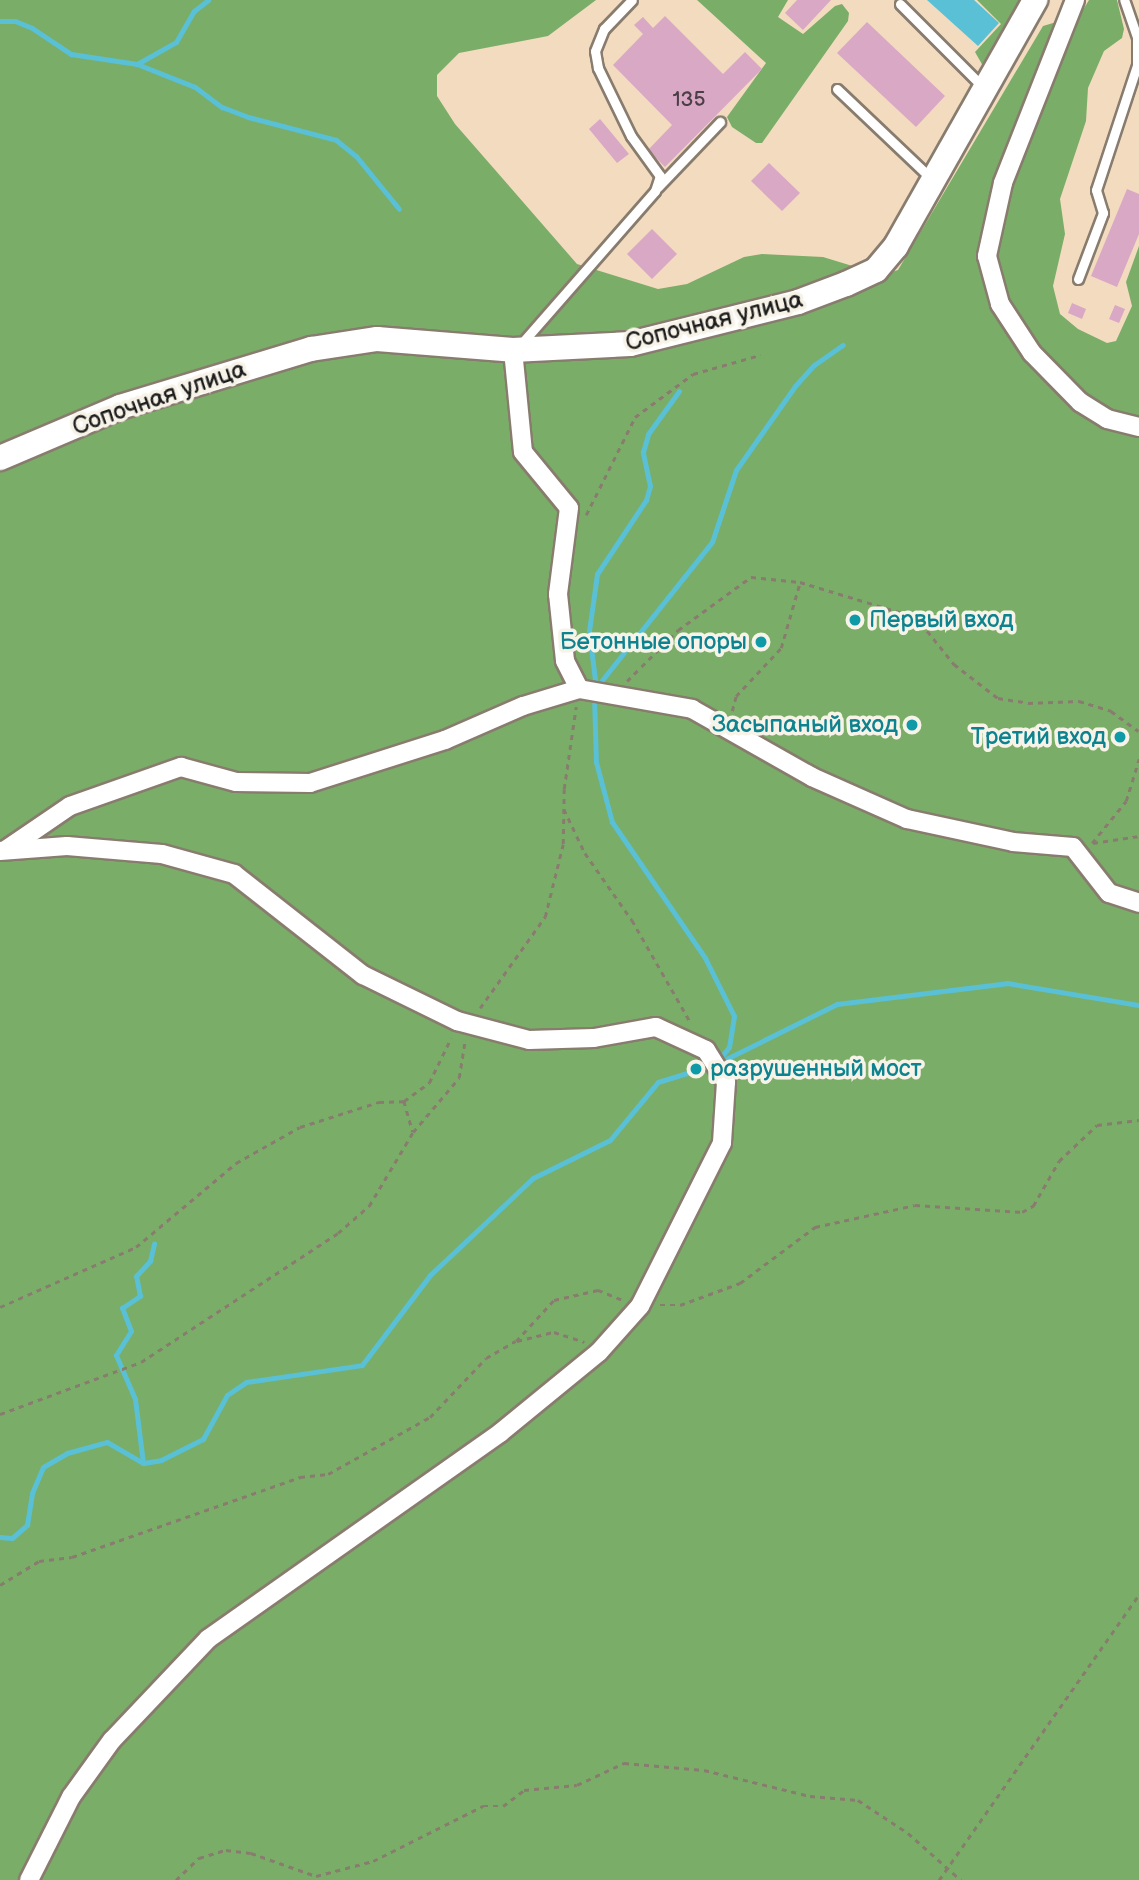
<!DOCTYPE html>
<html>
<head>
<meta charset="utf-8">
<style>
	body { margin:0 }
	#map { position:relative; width:1139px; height:1880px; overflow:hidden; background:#f3dbbf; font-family:"Balsamiq Sans",sans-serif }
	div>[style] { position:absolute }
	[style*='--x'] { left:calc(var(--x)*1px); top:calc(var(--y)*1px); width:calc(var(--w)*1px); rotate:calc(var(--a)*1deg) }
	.forest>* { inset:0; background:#7aad68 }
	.water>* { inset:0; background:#59c0d6 }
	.stream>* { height:5px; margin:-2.5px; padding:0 2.5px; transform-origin:2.5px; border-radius:2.5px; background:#59c0d6 }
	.building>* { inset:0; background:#d9a8c5 }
	.path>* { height:2.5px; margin-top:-1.25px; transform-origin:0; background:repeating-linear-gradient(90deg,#887c6e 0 5px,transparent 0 10px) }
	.roads { filter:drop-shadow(2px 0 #887c6e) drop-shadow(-2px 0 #887c6e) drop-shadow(0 2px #887c6e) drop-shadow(0 -2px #887c6e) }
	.service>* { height:9px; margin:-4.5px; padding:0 4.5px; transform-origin:4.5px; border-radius:4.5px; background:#fff }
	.minor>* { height:18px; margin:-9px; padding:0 9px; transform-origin:9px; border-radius:9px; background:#fff }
	.secondary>* { height:24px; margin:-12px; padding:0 12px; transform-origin:12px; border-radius:12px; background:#fff }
	.dots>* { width:19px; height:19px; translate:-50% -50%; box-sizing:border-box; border:4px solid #f7f3e8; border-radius:50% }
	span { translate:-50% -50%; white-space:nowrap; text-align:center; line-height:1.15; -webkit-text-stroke:7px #f7f3e8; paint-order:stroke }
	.number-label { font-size:21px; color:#4b3f46 }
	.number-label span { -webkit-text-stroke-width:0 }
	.street-label { font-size:24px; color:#1c1c1c }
	.culture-label { font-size:24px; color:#0d838f }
	.left { translate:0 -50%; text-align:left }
	.right { translate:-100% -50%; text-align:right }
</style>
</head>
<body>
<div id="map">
	<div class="forest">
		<div style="clip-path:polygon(0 0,596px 0,548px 36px,459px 53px,437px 75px,437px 96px,455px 124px,577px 264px,658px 289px,687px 284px,744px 257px,762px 254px,823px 257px,882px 275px,898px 270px,1043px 26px,1080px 15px,1089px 0,1117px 0,1124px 29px,1122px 38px,1104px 51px,1088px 88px,1086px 121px,1060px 199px,1065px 234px,1053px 286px,1060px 314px,1078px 329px,1107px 343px,1116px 341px,1132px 306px,1126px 282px,1139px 246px,1139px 1880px,0 1880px)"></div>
		<div style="clip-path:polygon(697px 0,788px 0,778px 17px,803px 34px,835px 6px,842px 4px,849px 13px,848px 21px,762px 143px,756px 143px,732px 127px,727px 117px,766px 63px)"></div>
		<div style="clip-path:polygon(977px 0,1025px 0,983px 66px,975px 52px,1001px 24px)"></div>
	</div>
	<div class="water">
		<div style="clip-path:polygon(927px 0,974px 0,999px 23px,978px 46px)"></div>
	</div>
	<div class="stream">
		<div style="--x:0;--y:21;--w:15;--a:0"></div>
		<div style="--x:15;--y:21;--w:18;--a:22"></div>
		<div style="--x:32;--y:28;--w:47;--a:33.7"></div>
		<div style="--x:71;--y:54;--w:67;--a:8.6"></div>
		<div style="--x:137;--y:64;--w:62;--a:21.6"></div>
		<div style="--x:195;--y:87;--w:34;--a:37"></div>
		<div style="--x:222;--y:107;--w:28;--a:21"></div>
		<div style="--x:248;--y:117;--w:91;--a:14.6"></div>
		<div style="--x:336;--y:140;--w:26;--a:39"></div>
		<div style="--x:356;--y:156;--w:68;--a:50.9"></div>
		<div style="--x:137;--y:64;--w:45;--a:-29.4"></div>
		<div style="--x:176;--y:42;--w:36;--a:-60"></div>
		<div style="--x:194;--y:11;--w:18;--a:-38"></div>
		<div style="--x:596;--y:688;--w:57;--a:-97"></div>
		<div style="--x:589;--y:631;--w:58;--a:-82"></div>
		<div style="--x:597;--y:574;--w:89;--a:-56.5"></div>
		<div style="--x:646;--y:500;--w:15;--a:-74"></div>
		<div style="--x:650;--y:486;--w:35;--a:-102"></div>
		<div style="--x:643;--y:452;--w:19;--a:-74"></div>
		<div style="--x:648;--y:434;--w:53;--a:-54.2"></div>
		<div style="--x:595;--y:689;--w:188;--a:-51.5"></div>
		<div style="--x:712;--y:542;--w:76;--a:-71.6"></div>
		<div style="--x:736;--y:470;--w:103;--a:-54.9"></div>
		<div style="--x:795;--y:386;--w:28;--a:-48"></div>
		<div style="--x:814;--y:365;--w:35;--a:-35"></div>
		<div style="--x:594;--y:696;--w:66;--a:88.3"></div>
		<div style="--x:596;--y:762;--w:62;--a:75.1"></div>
		<div style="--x:612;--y:822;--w:165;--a:55.6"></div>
		<div style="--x:705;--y:958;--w:65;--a:63.4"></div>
		<div style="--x:734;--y:1016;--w:31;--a:99"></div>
		<div style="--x:729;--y:1047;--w:16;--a:128"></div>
		<div style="--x:143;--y:1463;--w:64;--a:-97.1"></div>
		<div style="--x:135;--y:1399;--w:48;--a:-113.4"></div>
		<div style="--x:116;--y:1355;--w:28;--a:-58"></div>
		<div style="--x:131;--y:1331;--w:25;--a:-111"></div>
		<div style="--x:122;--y:1308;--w:22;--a:-34"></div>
		<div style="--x:140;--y:1296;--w:20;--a:-101"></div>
		<div style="--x:136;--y:1276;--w:21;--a:-47"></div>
		<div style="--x:150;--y:1261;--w:18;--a:-77"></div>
		<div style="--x:0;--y:1537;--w:12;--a:5"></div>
		<div style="--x:12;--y:1538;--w:20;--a:-41"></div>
		<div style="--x:27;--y:1525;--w:32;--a:-81"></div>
		<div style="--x:32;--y:1493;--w:28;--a:-67"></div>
		<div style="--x:43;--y:1467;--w:28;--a:-30"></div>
		<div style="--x:67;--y:1453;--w:41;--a:-15.4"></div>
		<div style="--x:107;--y:1442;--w:42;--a:30.3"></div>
		<div style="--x:143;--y:1463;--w:18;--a:-9"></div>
		<div style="--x:161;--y:1460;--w:47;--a:-26.6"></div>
		<div style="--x:203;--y:1439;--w:50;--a:-61.4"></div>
		<div style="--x:227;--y:1395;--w:23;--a:-34"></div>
		<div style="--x:246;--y:1382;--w:117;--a:-8.3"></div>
		<div style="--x:362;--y:1365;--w:113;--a:-52.9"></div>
		<div style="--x:430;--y:1275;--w:141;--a:-43.3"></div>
		<div style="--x:533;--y:1178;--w:86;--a:-26.3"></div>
		<div style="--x:610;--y:1140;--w:75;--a:-50.4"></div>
		<div style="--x:658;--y:1082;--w:61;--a:-17.2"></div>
		<div style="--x:716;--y:1064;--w:135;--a:-26.4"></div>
		<div style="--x:837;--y:1004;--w:171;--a:-7"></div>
		<div style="--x:1007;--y:983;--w:134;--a:9.5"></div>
	</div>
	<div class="building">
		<div style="clip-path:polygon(797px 0,831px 0,803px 30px,785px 13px)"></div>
		<div style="clip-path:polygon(665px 16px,723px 74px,745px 52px,762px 69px,665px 167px,648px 150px,672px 125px,613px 65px,643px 34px,634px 25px,643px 17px,653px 28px)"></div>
		<div style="clip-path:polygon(867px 22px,945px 96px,916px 127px,837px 53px)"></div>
		<div style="clip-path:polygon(600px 119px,629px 154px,617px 163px,589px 129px)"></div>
		<div style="clip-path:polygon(769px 163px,800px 193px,782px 211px,751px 181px)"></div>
		<div style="clip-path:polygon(1127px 189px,1139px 194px,1139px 234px,1117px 287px,1091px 276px)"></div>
		<div style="clip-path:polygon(652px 229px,677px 254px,652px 279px,627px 254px)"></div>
		<div style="clip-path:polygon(1072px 303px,1086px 309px,1082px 319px,1068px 313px)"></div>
		<div style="clip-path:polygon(1115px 305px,1125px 309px,1119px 323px,1109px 319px)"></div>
	</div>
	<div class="path">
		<div style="--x:586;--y:515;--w:110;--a:-63.4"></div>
		<div style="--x:635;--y:417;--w:72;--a:-36.6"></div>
		<div style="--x:693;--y:374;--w:70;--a:-15.8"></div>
		<div style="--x:627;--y:681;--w:72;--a:-45"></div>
		<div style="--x:678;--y:630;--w:90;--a:-36"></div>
		<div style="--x:751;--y:577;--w:49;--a:5.8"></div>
		<div style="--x:800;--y:582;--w:111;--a:16.8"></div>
		<div style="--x:906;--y:614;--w:17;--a:31"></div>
		<div style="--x:921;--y:623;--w:53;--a:51.2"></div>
		<div style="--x:954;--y:664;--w:56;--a:37.7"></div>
		<div style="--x:998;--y:698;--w:30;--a:9"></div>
		<div style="--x:1028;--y:703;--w:51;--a:-2.2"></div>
		<div style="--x:1079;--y:701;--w:34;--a:17"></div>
		<div style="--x:1111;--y:711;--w:34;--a:36"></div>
		<div style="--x:732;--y:711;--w:16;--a:-75"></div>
		<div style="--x:736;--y:696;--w:66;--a:-46.8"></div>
		<div style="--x:781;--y:648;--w:69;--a:-73.9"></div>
		<div style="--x:564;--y:809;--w:49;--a:64.5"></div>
		<div style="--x:585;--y:853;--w:82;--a:55"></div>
		<div style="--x:632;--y:920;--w:119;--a:60.2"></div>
		<div style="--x:1092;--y:843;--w:54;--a:-51"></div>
		<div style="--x:1126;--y:801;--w:44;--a:-72.8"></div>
		<div style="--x:1093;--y:843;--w:47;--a:-8.7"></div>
		<div style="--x:480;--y:1008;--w:112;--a:-54.5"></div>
		<div style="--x:545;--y:917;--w:75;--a:-76.1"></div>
		<div style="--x:563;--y:844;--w:55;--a:-89"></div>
		<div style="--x:564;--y:789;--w:83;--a:-81.7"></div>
		<div style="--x:404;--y:1101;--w:32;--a:74"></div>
		<div style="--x:660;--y:1305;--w:20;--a:0"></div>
		<div style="--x:680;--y:1305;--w:64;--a:-20.1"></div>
		<div style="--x:740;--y:1283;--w:94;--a:-36.7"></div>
		<div style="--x:815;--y:1227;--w:102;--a:-12.4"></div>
		<div style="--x:915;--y:1205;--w:107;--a:3.7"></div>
		<div style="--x:1022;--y:1212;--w:13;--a:-29"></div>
		<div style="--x:1033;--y:1206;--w:52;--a:-60"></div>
		<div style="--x:1059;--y:1161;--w:52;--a:-43.5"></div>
		<div style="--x:1097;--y:1125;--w:42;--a:-6.8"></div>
		<div style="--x:0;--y:1307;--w:149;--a:-23.8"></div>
		<div style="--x:136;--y:1247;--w:131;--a:-40"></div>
		<div style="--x:236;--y:1163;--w:73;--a:-29.4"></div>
		<div style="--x:300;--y:1127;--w:83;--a:-17.6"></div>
		<div style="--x:379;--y:1102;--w:25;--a:-2"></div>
		<div style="--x:404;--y:1101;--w:31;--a:-36"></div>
		<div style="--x:429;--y:1083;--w:50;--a:-63.9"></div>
		<div style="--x:517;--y:1341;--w:38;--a:-14"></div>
		<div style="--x:554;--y:1332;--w:32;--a:18"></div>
		<div style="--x:0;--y:1414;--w:150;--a:-20.2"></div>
		<div style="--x:141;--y:1362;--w:235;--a:-33.2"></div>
		<div style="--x:338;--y:1233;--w:41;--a:-41.1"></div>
		<div style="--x:369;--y:1206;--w:86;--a:-59.3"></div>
		<div style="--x:413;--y:1132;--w:71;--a:-49.6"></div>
		<div style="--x:459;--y:1078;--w:39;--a:-81"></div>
		<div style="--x:0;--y:1585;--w:46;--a:-31.6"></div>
		<div style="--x:39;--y:1561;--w:33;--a:-7"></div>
		<div style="--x:72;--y:1557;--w:242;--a:-19.3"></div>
		<div style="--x:300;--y:1477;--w:28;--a:-6"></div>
		<div style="--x:328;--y:1474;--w:117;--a:-29.2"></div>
		<div style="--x:430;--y:1417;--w:81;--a:-46.5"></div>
		<div style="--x:486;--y:1358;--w:34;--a:-30"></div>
		<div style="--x:516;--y:1341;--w:56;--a:-47.2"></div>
		<div style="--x:554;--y:1300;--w:45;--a:-12.8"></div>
		<div style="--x:598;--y:1290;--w:27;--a:22"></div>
		<div style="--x:176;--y:1880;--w:32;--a:-44"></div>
		<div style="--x:199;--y:1858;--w:28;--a:-17"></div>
		<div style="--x:226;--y:1850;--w:25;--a:7"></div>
		<div style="--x:251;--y:1853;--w:69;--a:19.5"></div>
		<div style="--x:316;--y:1876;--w:59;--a:-14.7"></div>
		<div style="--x:373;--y:1861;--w:123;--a:-26.6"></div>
		<div style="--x:483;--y:1806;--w:20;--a:0"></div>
		<div style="--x:503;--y:1806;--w:26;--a:-37"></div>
		<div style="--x:524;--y:1790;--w:53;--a:-5.4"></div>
		<div style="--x:577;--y:1785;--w:52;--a:-25.1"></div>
		<div style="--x:624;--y:1763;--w:80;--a:5"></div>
		<div style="--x:704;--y:1770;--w:109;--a:13.8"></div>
		<div style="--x:810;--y:1796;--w:48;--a:4.8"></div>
		<div style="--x:858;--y:1800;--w:60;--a:33.4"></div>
		<div style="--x:908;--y:1833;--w:71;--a:41.6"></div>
		<div style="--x:939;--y:1880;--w:349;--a:-55"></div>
	</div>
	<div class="roads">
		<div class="service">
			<div style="--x:900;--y:4;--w:117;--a:45"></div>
			<div style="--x:837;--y:89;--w:131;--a:43.5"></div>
			<div style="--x:658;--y:187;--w:90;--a:-46.4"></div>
			<div style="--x:1078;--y:279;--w:71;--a:-69.3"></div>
			<div style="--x:1103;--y:213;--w:24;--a:-107"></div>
			<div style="--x:1096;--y:190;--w:132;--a:-71.8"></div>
			<div style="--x:1137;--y:65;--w:28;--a:-90"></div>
			<div style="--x:1137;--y:37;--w:39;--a:-109"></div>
			<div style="--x:521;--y:344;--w:203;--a:-48.8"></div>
			<div style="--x:655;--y:191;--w:16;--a:-72"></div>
			<div style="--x:660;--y:176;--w:49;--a:-125.9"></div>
			<div style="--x:631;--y:136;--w:76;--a:-115.9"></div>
			<div style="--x:598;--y:68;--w:17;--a:-100"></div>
			<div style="--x:595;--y:51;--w:24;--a:-68"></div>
			<div style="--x:604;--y:29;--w:40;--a:-46"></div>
		</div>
		<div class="minor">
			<div style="--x:1075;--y:0;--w:197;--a:111.5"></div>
			<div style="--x:1003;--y:183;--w:75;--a:102.4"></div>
			<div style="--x:987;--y:256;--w:50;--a:74.8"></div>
			<div style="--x:1000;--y:304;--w:59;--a:56.9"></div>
			<div style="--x:1032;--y:353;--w:69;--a:45.6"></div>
			<div style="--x:1080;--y:402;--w:32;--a:32"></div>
			<div style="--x:1107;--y:419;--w:33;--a:14"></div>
			<div style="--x:513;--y:350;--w:102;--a:84.4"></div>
			<div style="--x:523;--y:452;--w:72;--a:50.6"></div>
			<div style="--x:569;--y:508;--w:87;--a:97.3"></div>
			<div style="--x:558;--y:594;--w:67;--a:84"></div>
			<div style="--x:565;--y:661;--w:31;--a:63"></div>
			<div style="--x:7;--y:849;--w:76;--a:-34.3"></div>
			<div style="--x:70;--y:806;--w:118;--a:-19.4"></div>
			<div style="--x:181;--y:767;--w:57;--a:15.3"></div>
			<div style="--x:236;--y:782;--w:74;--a:0.8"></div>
			<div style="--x:310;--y:783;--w:142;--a:-17.7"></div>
			<div style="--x:445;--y:740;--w:85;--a:-23.6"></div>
			<div style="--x:523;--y:706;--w:59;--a:-16.9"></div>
			<div style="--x:579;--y:689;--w:115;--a:10"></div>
			<div style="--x:692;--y:709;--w:138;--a:29.5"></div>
			<div style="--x:812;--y:777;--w:104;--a:23.9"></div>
			<div style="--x:907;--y:819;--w:108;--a:12.2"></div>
			<div style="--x:1013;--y:842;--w:60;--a:4.8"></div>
			<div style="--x:1073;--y:847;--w:58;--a:52"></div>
			<div style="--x:1109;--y:893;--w:32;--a:18"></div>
			<div style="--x:0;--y:851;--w:67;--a:-4.3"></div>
			<div style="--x:67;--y:846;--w:95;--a:4.8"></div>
			<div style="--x:162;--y:854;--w:75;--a:15.5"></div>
			<div style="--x:234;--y:874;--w:164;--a:38.1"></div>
			<div style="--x:363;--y:975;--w:105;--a:26.1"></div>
			<div style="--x:457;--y:1021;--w:74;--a:14.8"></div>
			<div style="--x:529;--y:1040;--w:65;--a:-1.8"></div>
			<div style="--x:594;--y:1038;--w:63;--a:-10.1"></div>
			<div style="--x:656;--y:1027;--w:55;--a:24.7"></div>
			<div style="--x:706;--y:1050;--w:38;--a:58"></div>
			<div style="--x:726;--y:1082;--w:61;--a:93.8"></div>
			<div style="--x:722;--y:1143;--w:182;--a:116.7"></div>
			<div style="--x:640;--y:1306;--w:62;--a:131.7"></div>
			<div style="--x:599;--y:1352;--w:128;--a:140.7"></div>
			<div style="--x:500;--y:1433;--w:357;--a:144.8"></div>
			<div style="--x:208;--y:1639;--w:139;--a:133.5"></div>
			<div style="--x:112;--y:1740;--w:70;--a:125.7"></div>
			<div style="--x:71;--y:1797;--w:93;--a:116.8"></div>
		</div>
		<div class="secondary">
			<div style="--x:0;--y:458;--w:130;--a:-23"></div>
			<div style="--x:120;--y:407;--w:200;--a:-16.9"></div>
			<div style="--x:311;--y:349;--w:67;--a:-8.6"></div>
			<div style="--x:377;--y:339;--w:136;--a:4.6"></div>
			<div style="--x:513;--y:350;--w:117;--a:-2.9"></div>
			<div style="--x:630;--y:344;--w:173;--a:-14"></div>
			<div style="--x:798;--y:302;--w:51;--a:-20.6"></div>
			<div style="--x:846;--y:284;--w:33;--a:-25"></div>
			<div style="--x:876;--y:270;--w:31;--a:-50"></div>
			<div style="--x:896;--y:246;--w:283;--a:-60.5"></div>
		</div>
	</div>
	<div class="dots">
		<div style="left:855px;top:620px;background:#0f9aa8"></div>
		<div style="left:761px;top:642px;background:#0f9aa8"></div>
		<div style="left:912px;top:725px;background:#0f9aa8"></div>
		<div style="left:1120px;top:737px;background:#0f9aa8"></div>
		<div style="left:696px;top:1069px;background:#0f9aa8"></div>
	</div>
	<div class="number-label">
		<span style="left:689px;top:100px">135</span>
	</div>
	<div class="street-label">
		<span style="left:714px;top:321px;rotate:-14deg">Сопочная улица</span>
		<span style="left:159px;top:398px;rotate:-19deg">Сопочная улица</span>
	</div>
	<div class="culture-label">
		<span class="left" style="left:869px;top:620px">Первый вход</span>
		<span class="right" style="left:747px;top:642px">Бетонные опоры</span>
		<span class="right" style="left:898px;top:725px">Засыпаный вход</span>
		<span class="right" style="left:1106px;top:737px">Третий вход</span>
		<span class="left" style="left:710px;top:1069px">разрушенный мост</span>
	</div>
</div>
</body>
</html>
